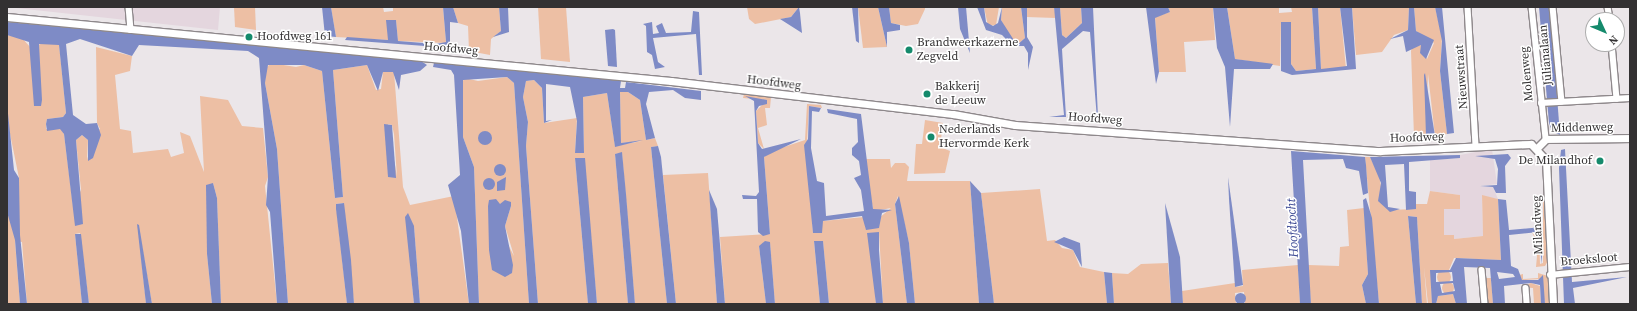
<!DOCTYPE html>
<html>
<head>
<meta charset="utf-8">
<style>
	body { margin:0 }
	#map { position:relative; width:1637px; height:311px; overflow:hidden; background:#ebe6e9; font-family:"Source Serif 4",serif }
	div>[style] { position:absolute }
	[style*='--x'] { left:calc(var(--x)*1px); top:calc(var(--y)*1px); width:calc(var(--w)*1px); rotate:calc(var(--a)*1deg) }
	.built>* { inset:0; background:#e4d6de }
	.green>* { inset:0; background:#edbfa4 }
	.round { border-radius:50% }
	.water>* { inset:0; background:#7e8bc6 }
	.roads { filter:drop-shadow(1px 0 #8e888b) drop-shadow(-1px 0 #8e888b) drop-shadow(0 1px #8e888b) drop-shadow(0 -1px #8e888b) }
	.minor>* { height:5.5px; margin:-2.75px; padding:0 2.75px; transform-origin:2.75px; border-radius:2.75px; background:#fff }
	.tertiary>* { height:7px; margin:-3.5px; padding:0 3.5px; transform-origin:3.5px; border-radius:3.5px; background:#fff }
	.dots>* { width:11px; height:11px; translate:-50% -50%; box-sizing:border-box; border:2px solid #fff; border-radius:50% }
	span { translate:-50% -50%; white-space:nowrap; text-align:center; line-height:1.15; -webkit-text-stroke:3px #fff; paint-order:stroke }
	.poi-label { font-size:12px; color:#333132 }
	.left { translate:0 -50%; text-align:left }
	.right { translate:-100% -50%; text-align:right }
	.street-label { font-size:12px; color:#333132 }
	.water-label { font-size:13px; color:#414d96; font-style:italic }
	.frame { position:absolute; inset:0; border:8px solid #333132; pointer-events:none }
	.north { position:absolute; left:1585px; top:12px; width:40px; height:40px; box-sizing:border-box; background:#fff; border:1px solid #adadad; border-radius:50%; rotate:134deg; font-size:11px; font-weight:700; line-height:16px; text-align:center; color:#333132 }
	.north::after { content:''; display:block; margin:auto; width:14px; height:18px; background:#158a6c; clip-path:polygon(50% 0,100% 100%,50% 72%,0 100%) }
</style>
</head>
<body>
<div id="map">
	<div class="built">
		<div style="clip-path:polygon(7px 7px,220px 7px,218px 30px)"></div>
		<div style="clip-path:polygon(1492px 149px,1497px 184px,1480px 186px,1493px 187px,1498px 199px,1482px 196px,1483px 236px,1454px 239px,1444px 235px,1444px 208px,1460px 195px,1430px 191px,1430px 160px,1460px 158px,1460px 155px)"></div>
	</div>
	<div class="green">
		<div style="clip-path:polygon(234px 7px,255px 7px,256px 30px,235px 27px)"></div>
		<div style="clip-path:polygon(331px 7px,383px 7px,384px 12px,393px 11px,393px 7px,443px 7px,446px 43px,398px 41px,396px 20px,388px 40px,336px 37px)"></div>
		<div style="clip-path:polygon(453px 7px,499px 7px,501px 31px,491px 39px,490px 55px,469px 51px,468px 26px,458px 23px)"></div>
		<div style="clip-path:polygon(538px 7px,566px 7px,570px 62px,541px 59px)"></div>
		<div style="clip-path:polygon(747px 7px,799px 7px,791px 17px,755px 24px,749px 19px)"></div>
		<div style="clip-path:polygon(858px 7px,878px 7px,887px 47px,863px 48px)"></div>
		<div style="clip-path:polygon(889px 7px,925px 7px,925px 9px,918px 24px,906px 26px,891px 23px)"></div>
		<div style="clip-path:polygon(984px 7px,999px 7px,996px 25px,988px 26px)"></div>
		<div style="clip-path:polygon(1002px 7px,1021px 7px,1025px 38px,1017px 45px,1013px 45px,1001px 20px)"></div>
		<div style="clip-path:polygon(1027px 7px,1054px 7px,1056px 18px,1026px 17px)"></div>
		<div style="clip-path:polygon(1060px 7px,1081px 7px,1082px 23px,1066px 38px,1062px 35px)"></div>
		<div style="clip-path:polygon(1168px 7px,1213px 7px,1215px 40px,1184px 42px,1186px 72px,1159px 72px,1155px 17px,1170px 12px)"></div>
		<div style="clip-path:polygon(1227px 7px,1279px 7px,1279px 13px,1292px 12px,1291px 7px,1312px 7px,1316px 69px,1296px 71px,1291px 64px,1291px 22px,1281px 22px,1280px 66px,1235px 59px)"></div>
		<div style="clip-path:polygon(1318px 7px,1340px 7px,1346px 69px,1321px 69px)"></div>
		<div style="clip-path:polygon(1352px 7px,1409px 7px,1408px 30px,1394px 35px,1382px 52px,1356px 55px)"></div>
		<div style="clip-path:polygon(1414px 7px,1435px 7px,1442px 37px,1440px 71px,1447px 134px,1435px 136px,1428px 74px,1426px 136px,1414px 137px,1411px 51px,1412px 47px,1421px 45px,1427px 59px,1434px 43px,1416px 31px)"></div>
		<div style="clip-path:polygon(7px 35px,22px 38px,31px 48px,43px 43px,59px 44px,66px 113px,63px 117px,47px 119px,46px 124px,46px 129px,61px 129px,64px 134px,73px 206px,81px 190px,76px 140px,82px 135px,88px 140px,87px 160px,95px 132px,100px 129px,97px 123px,96px 47px,132px 56px,130px 71px,115px 75px,120px 129px,131px 131px,133px 153px,168px 149px,171px 157px,184px 153px,180px 132px,190px 136px,204px 172px,200px 96px,228px 100px,242px 126px,263px 128px,268px 177px,265px 186px,277px 304px,221px 304px,217px 198px,213px 183px,207px 254px,212px 304px,152px 304px,138px 224px,146px 304px,89px 304px,80px 233px,75px 234px,82px 304px,27px 304px,22px 242px,15px 241px,20px 304px,7px 304px,7px 212px,19px 178px,8px 124px)"></div>
		<div style="clip-path:polygon(evenodd,271px 63px,296px 67px,304px 65px,322px 71px,335px 198px,343px 197px,333px 70px,367px 65px,376px 90px,381px 89px,383px 72px,394px 72px,403px 187px,410px 205px,454px 196px,469px 304px,420px 304px,414px 226px,410px 264px,414px 304px,354px 304px,343px 203px,336px 204px,347px 304px,288px 304px,277px 149px,265px 83px,266px 68px,271px 63px,388px 124px,392px 125px,394px 134px,397px 177px,388px 124px)"></div>
		<div style="clip-path:polygon(evenodd,507px 77px,514px 83px,529px 304px,479px 304px,474px 167px,463px 137px,462px 82px,465px 78px,478px 81px,507px 77px,500px 204px,511px 206px,505px 226px,514px 256px,488px 206px,500px 204px)"></div>
		<div style="clip-path:polygon(534px 80px,542px 88px,544px 123px,577px 118px,575px 153px,584px 152px,583px 97px,607px 93px,615px 146px,642px 141px,621px 143px,620px 92px,628px 92px,640px 100px,646px 140px,655px 138px,658px 146px,651px 147px,667px 304px,635px 304px,622px 153px,615px 154px,628px 304px,597px 304px,584px 158px,575px 158px,588px 304px,538px 304px,526px 146px,528px 122px,523px 97px,526px 81px)"></div>
		<div style="clip-path:polygon(744px 94px,771px 97px,770px 108px,765px 108px,767px 125px,758px 128px,764px 149px,758px 143px,756px 111px,767px 100px,743px 98px)"></div>
		<div style="clip-path:polygon(807px 104px,821px 105px,822px 108px,809px 106px,807px 142px,813px 233px,823px 221px,864px 217px,866px 229px,891px 208px,875px 211px,873px 209px,864px 159px,890px 159px,891px 168px,895px 163px,905px 163px,909px 167px,907px 181px,970px 181px,979px 304px,915px 304px,909px 243px,898px 196px,895px 204px,907px 304px,883px 304px,879px 232px,874px 280px,876px 304px,829px 304px,823px 241px,814px 242px,820px 304px,775px 304px,770px 243px,759px 246px,766px 304px,725px 304px,720px 237px,770px 234px,764px 157px,769px 152px,805px 140px)"></div>
		<div style="clip-path:polygon(925px 120px,943px 123px,940px 147px,950px 151px,945px 173px,914px 174px,916px 144px,922px 144px)"></div>
		<div style="clip-path:polygon(1365px 157px,1370px 157px,1379px 175px,1382px 192px,1379px 196px,1388px 210px,1415px 209px,1416px 204px,1427px 204px,1430px 191px,1460px 195px,1460px 209px,1444px 209px,1444px 235px,1454px 235px,1454px 239px,1483px 236px,1482px 195px,1498px 199px,1501px 260px,1454px 258px,1449px 270px,1431px 270px,1432px 304px,1428px 304px,1424px 267px,1427px 304px,1422px 304px,1417px 217px,1408px 216px,1416px 304px,1379px 304px)"></div>
		<div style="clip-path:polygon(708px 173px,717px 304px,676px 304px,663px 175px)"></div>
		<div style="clip-path:polygon(1040px 189px,1047px 241px,1055px 240px,1062px 248px,1073px 250px,1080px 267px,1104px 272px,1107px 304px,994px 304px,981px 193px)"></div>
		<div style="clip-path:polygon(1543px 192px,1548px 261px,1545px 266px,1536px 267px,1538px 245px,1532px 232px,1539px 233px,1540px 264px,1543px 263px)"></div>
		<div style="clip-path:polygon(1364px 208px,1368px 274px,1362px 285px,1366px 304px,1311px 304px,1308px 265px,1339px 266px,1340px 247px,1349px 246px,1347px 210px)"></div>
		<div style="clip-path:polygon(1168px 263px,1171px 304px,1114px 304px,1112px 273px,1128px 274px,1141px 264px)"></div>
		<div style="clip-path:polygon(1298px 265px,1300px 304px,1245px 304px,1244px 292px,1235px 293px,1236px 304px,1183px 304px,1182px 291px,1235px 283px,1235px 287px,1243px 286px,1242px 270px)"></div>
		<div class="round" style="left:1437px;top:270px;width:14px;height:14px"></div>
		<div style="clip-path:polygon(1538px 273px,1548px 276px,1549px 304px,1545px 304px,1540px 279px,1522px 280px,1519px 275px,1523px 274px,1523px 279px,1538px 278px)"></div>
		<div style="clip-path:polygon(1485px 278px,1491px 278px,1493px 304px,1487px 304px)"></div>
		<div class="round" style="left:1442px;top:282px;width:12px;height:12px"></div>
		<div style="clip-path:polygon(1531px 283px,1540px 286px,1541px 304px,1534px 304px,1533px 288px,1522px 287px)"></div>
		<div style="clip-path:polygon(1453px 294px,1456px 304px,1436px 304px,1438px 296px)"></div>
	</div>
	<div class="water">
		<div style="clip-path:polygon(322px 7px,331px 7px,336px 37px,325px 36px)"></div>
		<div style="clip-path:polygon(443px 7px,453px 7px,458px 23px,450px 22px,450px 49px,435px 48px,436px 44px,446px 42px)"></div>
		<div style="clip-path:polygon(499px 7px,508px 7px,509px 32px,493px 37px,501px 31px)"></div>
		<div style="clip-path:polygon(799px 7px,800px 13px,802px 33px,780px 19px,791px 17px)"></div>
		<div style="clip-path:polygon(852px 7px,858px 7px,859px 43px,856px 41px)"></div>
		<div style="clip-path:polygon(878px 7px,889px 7px,891px 23px,900px 25px,900px 30px,887px 32px,887px 47px)"></div>
		<div style="clip-path:polygon(958px 7px,966px 7px,970px 53px,960px 29px)"></div>
		<div style="clip-path:polygon(977px 7px,984px 7px,986px 22px,993px 26px,998px 23px,1002px 7px,1001px 20px,1017px 45px,1025px 38px,1021px 7px,1027px 7px,1027px 37px,1033px 47px,1028px 70px,1028px 53px,1024px 46px,1013px 46px,1002px 35px,986px 30px)"></div>
		<div style="clip-path:polygon(1054px 7px,1060px 7px,1062px 35px,1066px 38px,1082px 23px,1081px 7px,1093px 7px,1098px 117px,1106px 121px,1097px 119px,1090px 32px,1083px 31px,1062px 49px,1066px 117px,1049px 117px,1064px 115px)"></div>
		<div style="clip-path:polygon(1146px 7px,1168px 7px,1170px 12px,1155px 18px,1159px 72px,1156px 84px)"></div>
		<div style="clip-path:polygon(1213px 7px,1227px 7px,1235px 59px,1273px 64px,1270px 69px,1234px 69px,1230px 127px,1225px 67px,1217px 48px)"></div>
		<div style="clip-path:polygon(1312px 7px,1318px 7px,1321px 69px,1347px 66px,1340px 7px,1352px 7px,1356px 69px,1292px 75px,1281px 71px,1281px 22px,1291px 22px,1291px 64px,1296px 71px,1316px 69px)"></div>
		<div style="clip-path:polygon(1409px 7px,1414px 7px,1416px 31px,1434px 40px,1426px 59px,1420px 53px,1421px 45px,1406px 52px,1403px 36px,1390px 39px,1408px 30px)"></div>
		<div style="clip-path:polygon(1435px 7px,1442px 7px,1454px 133px,1447px 134px,1440px 71px,1442px 41px)"></div>
		<div style="clip-path:polygon(1539px 7px,1550px 7px,1560px 135px,1552px 131px,1549px 123px)"></div>
		<div style="clip-path:polygon(693px 11px,699px 12px,702px 75px,699px 75px,696px 34px,653px 38px,658px 62px,665px 67px,655px 69px,652px 55px,647px 52px,646px 26px,643px 24px,652px 22px,653px 34px,659px 33px,656px 26px,662px 23px,666px 33px,691px 32px)"></div>
		<div style="clip-path:polygon(386px 20px,396px 20px,398px 41px,424px 43px,425px 46px,345px 40px,347px 37px,388px 40px)"></div>
		<div style="clip-path:polygon(7px 22px,421px 61px,427px 65px,420px 71px,401px 75px,399px 90px,393px 72px,383px 72px,378px 91px,367px 65px,333px 70px,343px 197px,335px 198px,322px 71px,304px 65px,268px 65px,265px 83px,277px 149px,288px 304px,277px 304px,270px 212px,266px 205px,268px 177px,259px 58px,248px 51px,139px 45px,132px 56px,80px 39px,66px 44px,73px 115px,86px 124px,97px 123px,101px 135px,93px 158px,88px 161px,88px 140px,82px 135px,76px 140px,83px 224px,75px 226px,64px 134px,60px 129px,47px 131px,46px 124px,47px 119px,63px 117px,66px 113px,59px 45px,39px 44px,42px 100px,41px 106px,34px 106px,29px 42px,7px 35px)"></div>
		<div style="clip-path:polygon(613px 29px,615px 30px,617px 67px,608px 66px,605px 30px)"></div>
		<div style="clip-path:polygon(434px 63px,621px 81px,620px 88px,625px 88px,626px 82px,701px 91px,701px 100px,685px 98px,673px 90px,649px 92px,646px 104px,655px 138px,646px 140px,640px 100px,628px 92px,620px 92px,621px 143px,643px 140px,615px 147px,607px 93px,583px 97px,584px 153px,575px 153px,577px 121px,570px 87px,546px 84px,546px 121px,552px 120px,544px 123px,542px 88px,534px 80px,526px 81px,523px 97px,528px 122px,526px 146px,538px 304px,529px 304px,514px 83px,507px 77px,463px 80px,463px 137px,474px 167px,479px 304px,469px 304px,461px 231px,448px 185px,460px 175px,454px 75px,451px 70px,433px 67px)"></div>
		<div style="clip-path:polygon(1425px 73px,1435px 136px,1426px 136px,1424px 75px)"></div>
		<div style="clip-path:polygon(745px 96px,767px 100px,767px 104px,759px 106px,756px 111px,758px 143px,762px 149px,801px 139px,764px 157px,770px 234px,763px 236px,758px 232px,757px 199px,743px 199px,742px 195px,756px 196px,759px 192px,754px 101px)"></div>
		<div style="clip-path:polygon(7px 104px,14px 170px,19px 178px,20px 235px,27px 304px,20px 304px,15px 240px,7px 212px)"></div>
		<div style="clip-path:polygon(809px 106px,821px 108px,819px 112px,812px 111px,811px 148px,817px 181px,824px 183px,826px 216px,864px 211px,861px 190px,854px 178px,861px 175px,859px 161px,852px 155px,852px 148px,858px 142px,857px 119px,828px 113px,827px 109px,861px 114px,873px 209px,892px 210px,882px 213px,879px 228px,866px 230px,862px 216px,823px 221px,822px 233px,813px 233px,804px 145px,808px 139px)"></div>
		<div style="clip-path:polygon(384px 124px,392px 125px,396px 178px,388px 177px)"></div>
		<div class="round" style="left:478px;top:131px;width:14px;height:14px"></div>
		<div style="clip-path:polygon(658px 146px,661px 157px,676px 304px,667px 304px,651px 147px)"></div>
		<div style="clip-path:polygon(1565px 149px,1572px 282px,1627px 277px,1573px 288px,1575px 304px,1564px 304px,1559px 168px,1561px 150px)"></div>
		<div style="clip-path:polygon(1291px 151px,1365px 157px,1366px 165px,1368px 193px,1363px 195px,1359px 171px,1346px 168px,1343px 159px,1303px 160px,1311px 304px,1300px 304px)"></div>
		<div style="clip-path:polygon(622px 152px,626px 194px,635px 304px,628px 304px,615px 154px)"></div>
		<div style="clip-path:polygon(1508px 154px,1511px 158px,1505px 166px,1506px 193px,1496px 193px,1493px 187px,1480px 186px,1497px 185px,1498px 169px,1495px 159px,1475px 156px)"></div>
		<div style="clip-path:polygon(1460px 155px,1460px 158px,1409px 162px,1409px 191px,1416px 192px,1416px 209px,1406px 210px,1404px 164px,1385px 165px,1388px 207px,1400px 209px,1390px 212px,1378px 201px,1381px 183px,1370px 157px)"></div>
		<div style="clip-path:polygon(575px 158px,585px 158px,597px 304px,588px 304px)"></div>
		<div class="round" style="left:494px;top:164px;width:12px;height:12px"></div>
		<div style="clip-path:polygon(506px 177px,505px 190px,497px 191px,497px 182px)"></div>
		<div style="clip-path:polygon(1228px 177px,1243px 285px,1235px 287px,1229px 199px)"></div>
		<div class="round" style="left:483px;top:178px;width:12px;height:12px"></div>
		<div style="clip-path:polygon(970px 181px,981px 193px,994px 304px,979px 304px)"></div>
		<div style="clip-path:polygon(213px 183px,217px 198px,221px 304px,212px 304px,207px 254px,206px 185px)"></div>
		<div style="clip-path:polygon(709px 190px,717px 209px,725px 304px,717px 304px)"></div>
		<div style="clip-path:polygon(899px 196px,909px 243px,915px 304px,907px 304px,895px 204px)"></div>
		<div style="clip-path:polygon(1366px 198px,1372px 218px,1379px 304px,1366px 304px,1362px 285px,1368px 274px,1363px 200px)"></div>
		<div style="clip-path:polygon(496px 199px,500px 204px,505px 200px,511px 202px,511px 206px,505px 226px,513px 265px,512px 273px,505px 277px,492px 270px,489px 250px,488px 206px,489px 200px)"></div>
		<div style="clip-path:polygon(evenodd,1498px 199px,1506px 200px,1509px 230px,1542px 227px,1542px 264px,1538px 232px,1509px 235px,1511px 266px,1518px 269px,1522px 280px,1538px 280px,1543px 275px,1545px 304px,1541px 304px,1540px 285px,1531px 283px,1504px 286px,1505px 304px,1493px 304px,1490px 268px,1464px 267px,1467px 304px,1456px 304px,1453px 294px,1438px 296px,1436px 304px,1432px 304px,1430px 270px,1450px 270px,1456px 258px,1501px 260px,1498px 199px,1452px 272px,1453px 281px,1436px 282px,1436px 273px,1452px 272px,1498px 199px,1497px 272px,1513px 274px,1515px 277px,1499px 279px,1497px 272px,1498px 199px,1440px 284px,1453px 283px,1455px 291px,1442px 293px,1440px 284px)"></div>
		<div style="clip-path:polygon(344px 203px,351px 260px,354px 304px,347px 304px,336px 209px,336px 204px)"></div>
		<div style="clip-path:polygon(1165px 203px,1180px 257px,1183px 304px,1171px 304px)"></div>
		<div style="clip-path:polygon(408px 213px,414px 226px,420px 304px,414px 304px,405px 217px)"></div>
		<div style="clip-path:polygon(1408px 216px,1417px 217px,1422px 304px,1416px 304px)"></div>
		<div style="clip-path:polygon(137px 224px,139px 225px,152px 304px,146px 304px)"></div>
		<div style="clip-path:polygon(879px 232px,879px 250px,883px 304px,876px 304px,867px 233px)"></div>
		<div style="clip-path:polygon(75px 234px,81px 234px,89px 304px,82px 304px)"></div>
		<div style="clip-path:polygon(1064px 237px,1080px 243px,1082px 267px,1073px 250px,1054px 242px)"></div>
		<div style="clip-path:polygon(765px 241px,770px 242px,775px 304px,766px 304px,759px 246px)"></div>
		<div style="clip-path:polygon(814px 241px,823px 241px,829px 304px,820px 304px)"></div>
		<div style="clip-path:polygon(1104px 272px,1112px 273px,1114px 304px,1107px 304px)"></div>
		<div class="round" style="left:1234.5px;top:292.5px;width:11px;height:11px"></div>
	</div>
	<div class="roads">
		<div class="minor">
			<div style="--x:129;--y:7;--w:23;--a:85"></div>
			<div style="--x:1468;--y:7;--w:139;--a:86.7"></div>
			<div style="--x:1532;--y:7;--w:133;--a:83.9"></div>
			<div style="--x:1553;--y:7;--w:95;--a:84.6"></div>
			<div style="--x:1608;--y:7;--w:13;--a:81"></div>
			<div style="--x:1612;--y:44;--w:55;--a:84.8"></div>
			<div style="--x:1541;--y:103;--w:89;--a:-3.2"></div>
			<div style="--x:1482;--y:270;--w:34;--a:85"></div>
			<div style="--x:1550;--y:275;--w:80;--a:-5.7"></div>
			<div style="--x:1526;--y:288;--w:16;--a:86"></div>
		</div>
		<div class="tertiary">
			<div style="--x:7;--y:17;--w:667;--a:5.51"></div>
			<div style="--x:671;--y:81;--w:284;--a:6.7"></div>
			<div style="--x:953;--y:114;--w:63;--a:10.1"></div>
			<div style="--x:1015;--y:125;--w:366;--a:4.1"></div>
			<div style="--x:1380;--y:151;--w:151;--a:-2.7"></div>
			<div style="--x:1531;--y:144;--w:22;--a:47"></div>
			<div style="--x:1546;--y:160;--w:144;--a:87.2"></div>
			<div style="--x:1537;--y:148;--w:13;--a:-45"></div>
			<div style="--x:1546;--y:139;--w:84;--a:-0.7"></div>
		</div>
	</div>
	<div class="dots">
		<div style="left:249px;top:37px;background:#158a6c"></div>
		<div style="left:909px;top:50px;background:#158a6c"></div>
		<div style="left:927px;top:94px;background:#158a6c"></div>
		<div style="left:931px;top:137px;background:#158a6c"></div>
		<div style="left:1600px;top:161px;background:#158a6c"></div>
	</div>
	<div class="poi-label">
		<span class="left" style="left:257px;top:37px">Hoofdweg 161</span>
		<span class="left" style="left:917px;top:50px">Brandweerkazerne<br>Zegveld</span>
		<span class="left" style="left:935px;top:94px">Bakkerij<br>de Leeuw</span>
		<span class="left" style="left:939px;top:137px">Nederlands<br>Hervormde Kerk</span>
		<span class="right" style="left:1592px;top:161px">De Milandhof</span>
	</div>
	<div class="street-label">
		<span style="left:451px;top:49px;rotate:5deg">Hoofdweg</span>
		<span style="left:1546px;top:55px;rotate:-95deg">Julianalaan</span>
		<span style="left:1527px;top:74px;rotate:-95deg">Molenweg</span>
		<span style="left:1462px;top:77px;rotate:-94deg">Nieuwstraat</span>
		<span style="left:774px;top:83px;rotate:7deg">Hoofdweg</span>
		<span style="left:1095px;top:119px;rotate:4deg">Hoofdweg</span>
		<span style="left:1582px;top:128px;rotate:-1deg">Middenweg</span>
		<span style="left:1417px;top:138px;rotate:-2deg">Hoofdweg</span>
		<span style="left:1538px;top:225px;rotate:-92deg">Milandweg</span>
		<span style="left:1589px;top:260px;rotate:-5deg">Broeksloot</span>
	</div>
	<div class="water-label">
		<span style="left:1293px;top:228px;rotate:-93deg">Hoofdtocht</span>
	</div>
	<div class="frame"></div>
	<div class="north">N</div>
</div>
</body>
</html>
